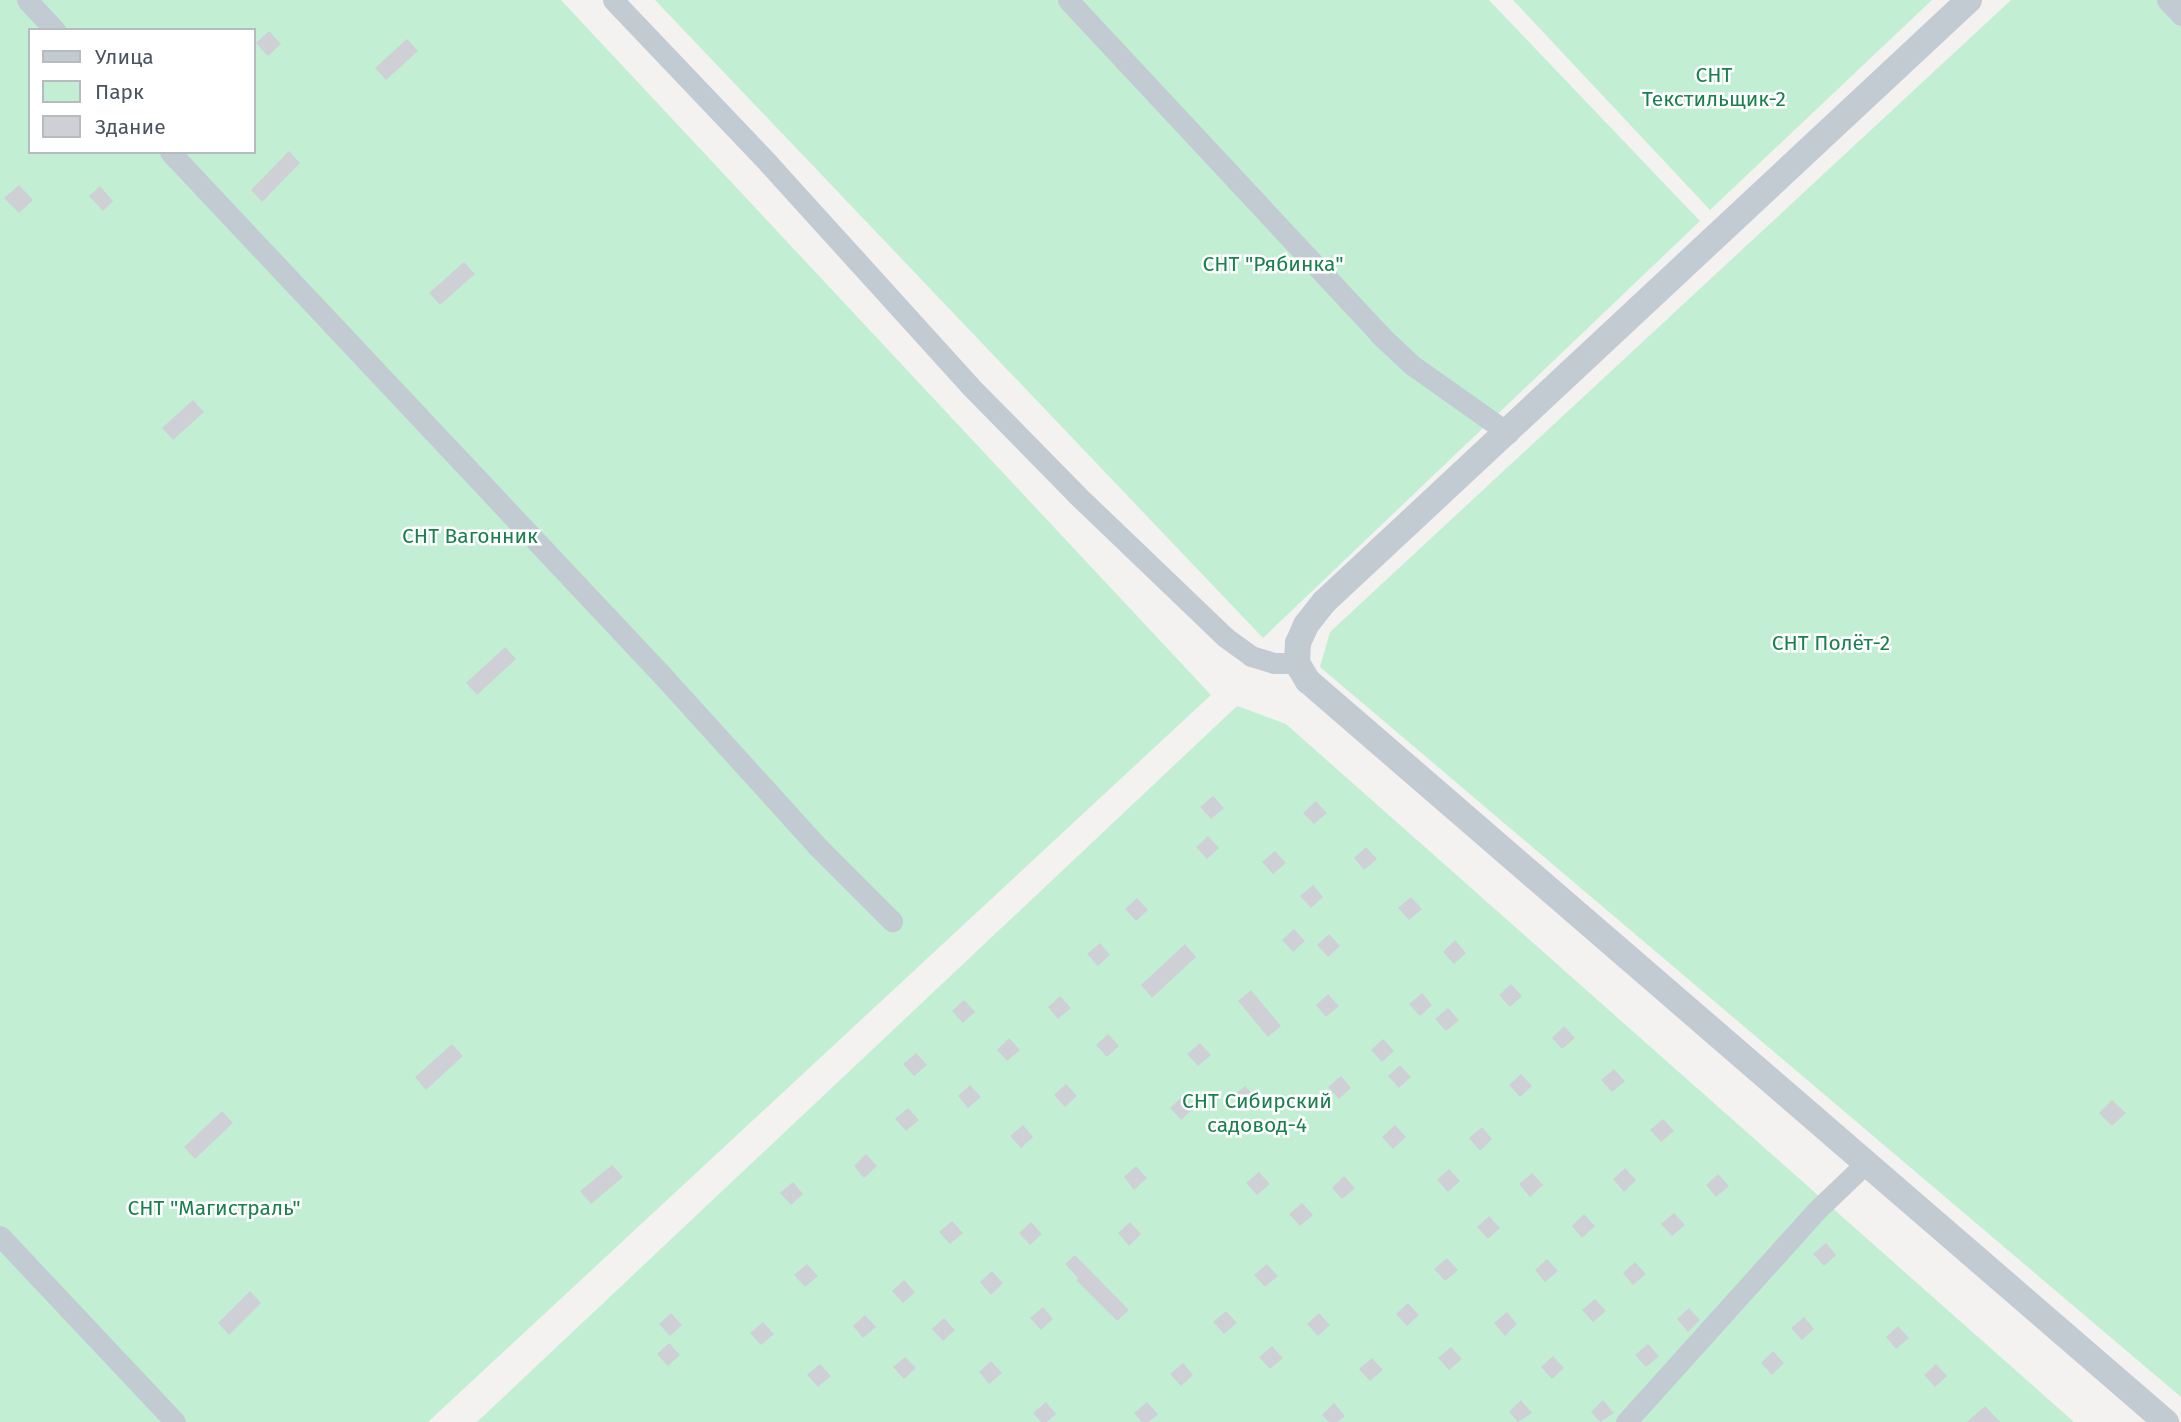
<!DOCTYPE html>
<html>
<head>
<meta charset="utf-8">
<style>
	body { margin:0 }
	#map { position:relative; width:2181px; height:1422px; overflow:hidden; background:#f4f2f1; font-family:"Fira Sans",sans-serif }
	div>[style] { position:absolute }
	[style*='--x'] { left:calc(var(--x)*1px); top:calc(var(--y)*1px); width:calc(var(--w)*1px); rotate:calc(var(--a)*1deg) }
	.green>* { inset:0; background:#c2efd4 }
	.building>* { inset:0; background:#ced0d6 }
	.minor>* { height:21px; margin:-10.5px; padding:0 10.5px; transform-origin:10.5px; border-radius:10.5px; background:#c3cbd2 }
	.tertiary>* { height:26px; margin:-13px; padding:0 13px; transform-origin:13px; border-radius:13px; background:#c3cbd2 }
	span { translate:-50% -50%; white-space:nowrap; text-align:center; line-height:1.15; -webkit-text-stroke:5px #fff; paint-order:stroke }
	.park-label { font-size:21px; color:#1a804f }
	.legend { position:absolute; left:28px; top:28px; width:228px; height:126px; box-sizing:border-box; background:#fff; border:2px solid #b6bbbf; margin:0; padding:9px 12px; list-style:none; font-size:21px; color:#49545f }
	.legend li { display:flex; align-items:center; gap:14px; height:35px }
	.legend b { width:35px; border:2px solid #b6bbbf }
</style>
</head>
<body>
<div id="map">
	<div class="green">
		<div style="clip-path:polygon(evenodd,0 0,561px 0,1211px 695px,428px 1422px,0 1422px,0 0,30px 30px,254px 30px,254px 152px,30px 152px,30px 30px)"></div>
		<div style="clip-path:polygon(655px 0,1489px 0,1700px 221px,1263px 638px)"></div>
		<div style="clip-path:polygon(1513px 0,1932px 0,1710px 210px)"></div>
		<div style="clip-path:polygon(2011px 0,2181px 0,2181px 1397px,1320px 667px,1330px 632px)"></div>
		<div style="clip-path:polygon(1237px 706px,1286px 724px,2074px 1422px,477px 1422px)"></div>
	</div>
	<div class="building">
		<div style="clip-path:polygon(269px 31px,281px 44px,268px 56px,256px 43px)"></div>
		<div style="clip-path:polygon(407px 39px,418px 51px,386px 80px,375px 68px)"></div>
		<div style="clip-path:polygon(289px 151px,300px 163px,262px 202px,251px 190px)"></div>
		<div style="clip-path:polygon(19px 185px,33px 200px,19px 213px,4px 198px)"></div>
		<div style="clip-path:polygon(100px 186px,113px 201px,103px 211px,89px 196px)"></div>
		<div style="clip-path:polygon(464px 262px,475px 274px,440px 305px,429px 293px)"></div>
		<div style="clip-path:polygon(193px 400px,204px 412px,173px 440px,162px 428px)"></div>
		<div style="clip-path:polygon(505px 647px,516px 659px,477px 695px,466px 683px)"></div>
		<div style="clip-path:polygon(1213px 796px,1224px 808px,1211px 819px,1200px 807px)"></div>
		<div style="clip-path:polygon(1316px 801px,1327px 813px,1314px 824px,1303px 813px)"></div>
		<div style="clip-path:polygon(1208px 836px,1219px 848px,1207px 859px,1196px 847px)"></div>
		<div style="clip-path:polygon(1366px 847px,1377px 859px,1364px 870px,1354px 858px)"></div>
		<div style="clip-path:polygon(1275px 851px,1286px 863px,1273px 874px,1262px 862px)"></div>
		<div style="clip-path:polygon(1313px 885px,1323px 897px,1311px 908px,1300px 896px)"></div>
		<div style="clip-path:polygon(1411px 897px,1422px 909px,1409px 920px,1398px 908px)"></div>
		<div style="clip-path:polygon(1137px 898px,1148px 910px,1136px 921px,1125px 909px)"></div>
		<div style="clip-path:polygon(1294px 929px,1305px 941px,1293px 952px,1282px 940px)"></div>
		<div style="clip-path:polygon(1329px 934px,1340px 946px,1328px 957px,1317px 945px)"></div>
		<div style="clip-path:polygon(1455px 940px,1466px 953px,1454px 964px,1443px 952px)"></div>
		<div style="clip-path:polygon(1100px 943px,1110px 955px,1098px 966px,1087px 954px)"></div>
		<div style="clip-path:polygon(1185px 944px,1196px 957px,1152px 998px,1141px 985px)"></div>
		<div style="clip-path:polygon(1511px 984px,1522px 996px,1510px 1007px,1499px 995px)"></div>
		<div style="clip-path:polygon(1251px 990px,1281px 1026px,1268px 1037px,1238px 1001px)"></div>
		<div style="clip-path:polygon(1422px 993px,1432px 1005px,1420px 1016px,1409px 1004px)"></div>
		<div style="clip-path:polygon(1328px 994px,1339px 1006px,1326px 1017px,1316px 1005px)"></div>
		<div style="clip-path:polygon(1060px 996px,1071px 1008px,1058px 1019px,1048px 1007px)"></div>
		<div style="clip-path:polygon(964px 1000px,975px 1012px,963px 1023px,952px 1011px)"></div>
		<div style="clip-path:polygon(1448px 1008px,1459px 1020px,1446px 1031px,1435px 1019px)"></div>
		<div style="clip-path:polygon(1564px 1026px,1575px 1038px,1562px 1049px,1552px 1038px)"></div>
		<div style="clip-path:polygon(1108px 1034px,1119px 1046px,1107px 1057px,1096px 1045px)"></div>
		<div style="clip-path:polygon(1009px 1038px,1020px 1050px,1007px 1061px,997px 1050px)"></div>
		<div style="clip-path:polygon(1383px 1039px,1394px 1051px,1382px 1062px,1371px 1050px)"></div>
		<div style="clip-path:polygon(1200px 1043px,1211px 1055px,1198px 1066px,1187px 1054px)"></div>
		<div style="clip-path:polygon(452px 1044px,463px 1056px,426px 1090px,415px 1077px)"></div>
		<div style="clip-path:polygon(916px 1053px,927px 1065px,914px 1076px,903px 1064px)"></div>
		<div style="clip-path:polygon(1400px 1065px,1411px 1077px,1399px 1088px,1388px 1076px)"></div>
		<div style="clip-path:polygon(1614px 1069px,1625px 1081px,1612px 1092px,1601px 1080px)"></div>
		<div style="clip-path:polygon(1521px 1074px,1532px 1086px,1520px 1097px,1509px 1085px)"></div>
		<div style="clip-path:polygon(1341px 1076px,1351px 1088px,1339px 1099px,1328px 1087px)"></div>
		<div style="clip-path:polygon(1066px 1084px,1077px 1096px,1065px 1107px,1054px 1095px)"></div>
		<div style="clip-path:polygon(970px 1085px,981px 1097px,968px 1108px,958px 1096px)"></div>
		<div style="clip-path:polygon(1245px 1086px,1256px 1098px,1243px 1109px,1232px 1097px)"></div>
		<div style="clip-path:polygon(1182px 1097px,1193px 1109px,1181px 1120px,1170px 1108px)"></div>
		<div style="clip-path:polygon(2112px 1100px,2126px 1113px,2112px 1126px,2099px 1113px)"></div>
		<div style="clip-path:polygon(908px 1108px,919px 1120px,906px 1131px,895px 1119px)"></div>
		<div style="clip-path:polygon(222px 1111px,233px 1123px,195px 1159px,184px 1147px)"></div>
		<div style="clip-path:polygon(1663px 1119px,1674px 1131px,1661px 1142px,1650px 1130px)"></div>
		<div style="clip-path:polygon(1023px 1125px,1033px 1137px,1021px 1148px,1010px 1136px)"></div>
		<div style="clip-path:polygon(1395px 1125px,1406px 1137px,1393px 1149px,1382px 1137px)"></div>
		<div style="clip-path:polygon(1482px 1127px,1492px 1139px,1480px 1151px,1469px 1138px)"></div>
		<div style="clip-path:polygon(866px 1154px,877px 1166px,864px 1178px,854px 1166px)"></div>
		<div style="clip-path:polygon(612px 1165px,623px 1177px,591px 1204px,580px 1191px)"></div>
		<div style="clip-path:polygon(1136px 1166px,1147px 1178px,1134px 1190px,1124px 1177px)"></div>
		<div style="clip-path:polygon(1625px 1168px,1636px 1180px,1624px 1192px,1613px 1179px)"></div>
		<div style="clip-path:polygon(1449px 1169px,1460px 1181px,1448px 1192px,1437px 1180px)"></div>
		<div style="clip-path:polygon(1259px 1172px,1270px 1184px,1257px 1195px,1246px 1183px)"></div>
		<div style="clip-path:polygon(1532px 1173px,1543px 1185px,1530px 1197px,1519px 1184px)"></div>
		<div style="clip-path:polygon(1718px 1174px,1729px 1186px,1716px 1197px,1706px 1185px)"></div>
		<div style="clip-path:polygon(1344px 1176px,1355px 1188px,1342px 1199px,1332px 1188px)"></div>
		<div style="clip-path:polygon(793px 1182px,803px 1194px,791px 1205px,780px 1193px)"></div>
		<div style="clip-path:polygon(1302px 1203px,1313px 1215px,1300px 1226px,1289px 1214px)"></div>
		<div style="clip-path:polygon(1674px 1213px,1685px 1225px,1672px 1236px,1661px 1224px)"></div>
		<div style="clip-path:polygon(1584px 1214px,1595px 1226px,1582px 1238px,1572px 1226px)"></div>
		<div style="clip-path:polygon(1489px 1216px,1500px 1228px,1488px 1239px,1477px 1227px)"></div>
		<div style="clip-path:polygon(952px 1221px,963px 1233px,950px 1244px,939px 1232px)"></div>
		<div style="clip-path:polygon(1031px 1222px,1042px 1234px,1030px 1245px,1019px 1233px)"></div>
		<div style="clip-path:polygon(1130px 1222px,1141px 1234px,1129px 1246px,1118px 1233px)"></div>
		<div style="clip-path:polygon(1826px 1243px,1836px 1255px,1824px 1266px,1813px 1254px)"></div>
		<div style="clip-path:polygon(1075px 1255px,1129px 1310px,1117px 1321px,1076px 1280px,1078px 1278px,1065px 1264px)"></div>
		<div style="clip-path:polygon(1447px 1258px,1458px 1270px,1445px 1281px,1434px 1269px)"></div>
		<div style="clip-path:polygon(1547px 1259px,1558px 1271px,1545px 1282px,1535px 1270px)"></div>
		<div style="clip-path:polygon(1635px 1262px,1646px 1274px,1633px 1285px,1623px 1273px)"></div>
		<div style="clip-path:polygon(807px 1264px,818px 1276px,805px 1287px,794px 1275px)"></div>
		<div style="clip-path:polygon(1267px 1264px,1278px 1276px,1265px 1287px,1254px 1275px)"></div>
		<div style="clip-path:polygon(992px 1271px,1003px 1283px,991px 1295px,980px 1282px)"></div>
		<div style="clip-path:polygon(904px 1280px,915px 1292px,903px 1303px,892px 1291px)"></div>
		<div style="clip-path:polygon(250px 1291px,261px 1303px,229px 1335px,218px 1323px)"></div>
		<div style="clip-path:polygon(1595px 1299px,1606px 1311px,1593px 1322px,1582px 1310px)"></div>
		<div style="clip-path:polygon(1408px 1303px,1419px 1315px,1407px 1326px,1396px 1314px)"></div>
		<div style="clip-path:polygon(1043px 1307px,1053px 1319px,1041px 1330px,1030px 1318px)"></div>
		<div style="clip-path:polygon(1689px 1308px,1700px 1320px,1688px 1332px,1677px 1319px)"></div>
		<div style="clip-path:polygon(1226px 1311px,1237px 1323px,1224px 1334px,1213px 1322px)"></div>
		<div style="clip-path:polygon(1507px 1312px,1517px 1324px,1505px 1336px,1494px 1323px)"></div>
		<div style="clip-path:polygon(671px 1313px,682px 1325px,670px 1336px,659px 1324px)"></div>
		<div style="clip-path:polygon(1319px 1313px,1330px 1325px,1318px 1336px,1307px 1324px)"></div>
		<div style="clip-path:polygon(865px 1315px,876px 1327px,863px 1338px,853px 1326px)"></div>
		<div style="clip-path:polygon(1804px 1317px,1814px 1329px,1802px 1340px,1791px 1328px)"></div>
		<div style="clip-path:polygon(944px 1318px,955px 1330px,943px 1341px,932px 1329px)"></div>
		<div style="clip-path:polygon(763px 1322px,774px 1334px,761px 1345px,750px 1333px)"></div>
		<div style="clip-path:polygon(1898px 1326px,1909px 1338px,1896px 1349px,1886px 1337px)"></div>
		<div style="clip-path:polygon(669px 1343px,680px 1355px,668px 1366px,657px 1354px)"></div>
		<div style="clip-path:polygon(1648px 1344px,1659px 1356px,1646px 1367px,1635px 1355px)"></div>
		<div style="clip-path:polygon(1272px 1346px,1283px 1358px,1270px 1369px,1259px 1357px)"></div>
		<div style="clip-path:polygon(1451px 1347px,1462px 1359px,1449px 1370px,1438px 1358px)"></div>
		<div style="clip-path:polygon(1773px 1351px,1784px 1363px,1772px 1375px,1761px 1363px)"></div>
		<div style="clip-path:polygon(1553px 1356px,1564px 1368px,1552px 1379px,1541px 1367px)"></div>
		<div style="clip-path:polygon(905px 1357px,916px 1368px,904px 1379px,893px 1367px)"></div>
		<div style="clip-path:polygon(1372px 1358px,1383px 1370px,1370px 1381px,1359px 1369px)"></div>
		<div style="clip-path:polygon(991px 1361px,1002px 1373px,989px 1384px,979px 1372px)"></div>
		<div style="clip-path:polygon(1183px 1363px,1193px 1375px,1181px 1386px,1170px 1374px)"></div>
		<div style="clip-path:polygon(820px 1364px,831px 1376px,818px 1387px,807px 1375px)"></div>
		<div style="clip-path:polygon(1936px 1364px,1947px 1376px,1935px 1387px,1924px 1375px)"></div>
		<div style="clip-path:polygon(1521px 1400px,1532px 1413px,1518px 1422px,1509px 1412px)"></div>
		<div style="clip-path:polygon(1603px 1400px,1614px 1413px,1600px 1422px,1591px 1412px)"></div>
		<div style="clip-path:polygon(1046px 1402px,1056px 1414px,1047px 1422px,1041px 1422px,1033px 1413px)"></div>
		<div style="clip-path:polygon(1147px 1402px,1158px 1414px,1149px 1422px,1142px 1422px,1134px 1413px)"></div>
		<div style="clip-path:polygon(1334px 1403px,1345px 1416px,1338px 1422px,1329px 1422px,1322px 1415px)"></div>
		<div style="clip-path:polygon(1985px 1406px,2000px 1422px,1967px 1422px)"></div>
	</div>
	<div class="minor">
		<div style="--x:27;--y:0;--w:41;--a:47"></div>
		<div style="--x:613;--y:0;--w:225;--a:46.4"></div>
		<div style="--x:768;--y:163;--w:301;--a:47.8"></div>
		<div style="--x:970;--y:386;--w:153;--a:45.5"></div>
		<div style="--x:1077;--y:495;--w:205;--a:43.8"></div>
		<div style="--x:1225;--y:637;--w:32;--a:36"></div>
		<div style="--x:1251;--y:656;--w:24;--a:17"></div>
		<div style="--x:1274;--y:663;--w:23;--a:0"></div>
		<div style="--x:1068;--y:0;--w:458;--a:47"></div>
		<div style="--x:1380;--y:335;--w:44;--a:43.2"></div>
		<div style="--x:1412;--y:365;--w:118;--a:35.3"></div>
		<div style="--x:2167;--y:0;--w:21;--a:47"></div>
		<div style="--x:170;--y:152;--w:718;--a:46.75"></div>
		<div style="--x:662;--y:675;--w:232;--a:47.8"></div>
		<div style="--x:818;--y:847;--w:105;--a:45"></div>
		<div style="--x:0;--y:1236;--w:255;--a:46.7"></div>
		<div style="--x:1626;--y:1422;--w:285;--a:-48"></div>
		<div style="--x:1817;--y:1210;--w:69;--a:-43.8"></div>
	</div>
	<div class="tertiary">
		<div style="--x:1969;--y:0;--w:882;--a:136.97"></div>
		<div style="--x:1324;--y:602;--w:29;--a:128"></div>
		<div style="--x:1306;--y:625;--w:20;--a:114"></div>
		<div style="--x:1298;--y:643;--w:20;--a:93"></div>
		<div style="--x:1297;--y:663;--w:21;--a:59"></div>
		<div style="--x:1308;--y:681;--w:1134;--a:40.82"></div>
	</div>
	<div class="park-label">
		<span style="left:1714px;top:87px">СНТ<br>Текстильщик-2</span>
		<span style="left:1273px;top:264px">СНТ "Рябинка"</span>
		<span style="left:470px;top:536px">СНТ Вагонник</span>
		<span style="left:1831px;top:643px">СНТ Полёт-2</span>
		<span style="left:1257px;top:1113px">СНТ Сибирский<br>садовод-4</span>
		<span style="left:214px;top:1208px">СНТ "Магистраль"</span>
	</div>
	<ul class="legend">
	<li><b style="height:9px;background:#c3cbd2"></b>Улица</li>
	<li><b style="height:19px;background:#c2efd4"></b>Парк</li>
	<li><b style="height:19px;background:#ced0d6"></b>Здание</li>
	</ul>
</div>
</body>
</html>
